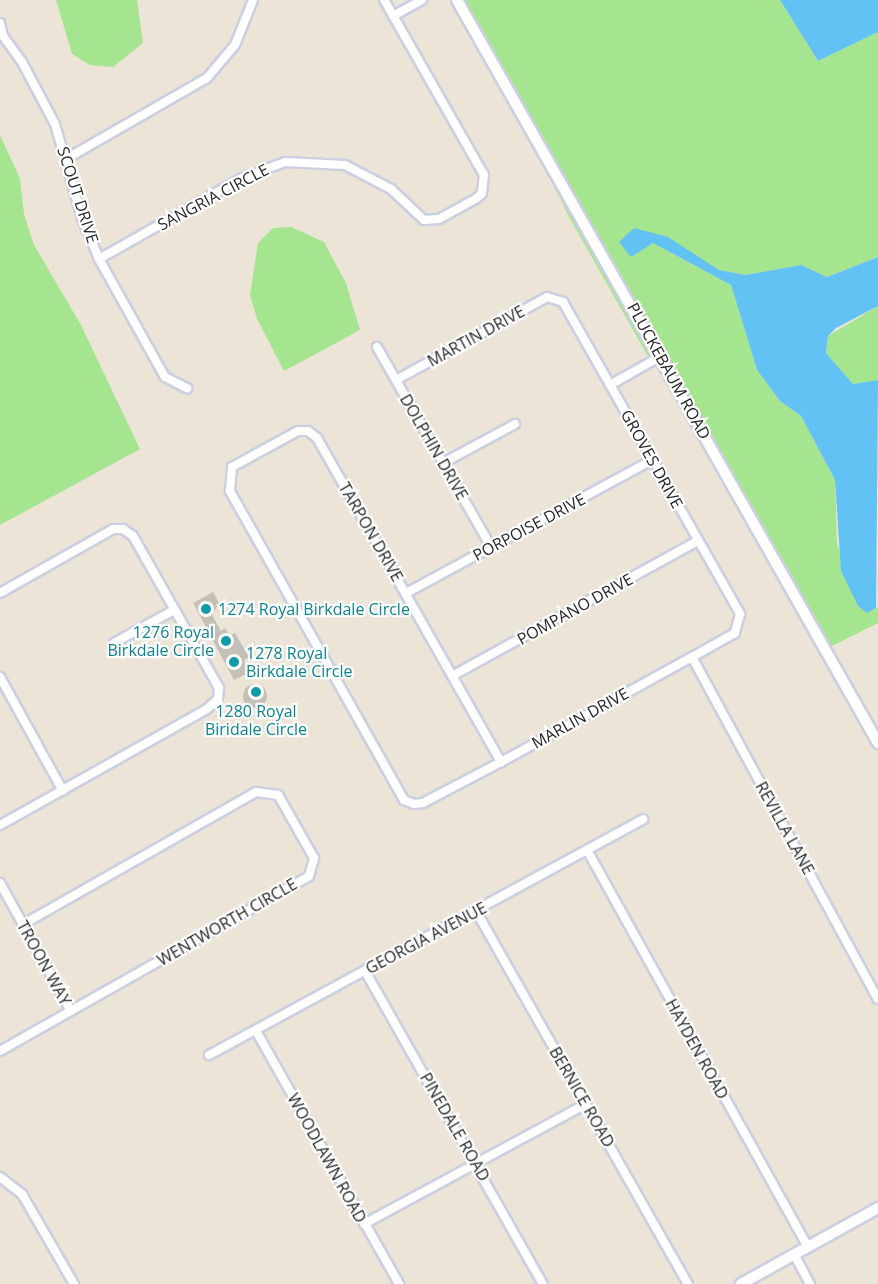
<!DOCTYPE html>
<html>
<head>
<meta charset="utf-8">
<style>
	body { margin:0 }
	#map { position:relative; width:878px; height:1284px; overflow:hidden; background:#ebe4d7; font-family:"Open Sans",sans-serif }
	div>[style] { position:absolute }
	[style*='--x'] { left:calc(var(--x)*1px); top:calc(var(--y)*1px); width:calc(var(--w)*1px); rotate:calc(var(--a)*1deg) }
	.green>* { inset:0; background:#a6e590 }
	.water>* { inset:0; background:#63c2f4 }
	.building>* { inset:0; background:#c5c0b7 }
	.round { border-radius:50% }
	.roads { filter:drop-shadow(2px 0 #cccfe1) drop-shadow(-2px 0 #cccfe1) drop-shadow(0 2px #cccfe1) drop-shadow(0 -2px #cccfe1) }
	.street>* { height:8px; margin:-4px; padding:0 4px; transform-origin:4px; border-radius:4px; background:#fff }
	.secondary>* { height:10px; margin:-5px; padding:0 5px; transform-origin:5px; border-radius:5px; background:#fff }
	.dots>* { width:16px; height:16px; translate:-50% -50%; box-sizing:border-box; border:3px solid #fff; border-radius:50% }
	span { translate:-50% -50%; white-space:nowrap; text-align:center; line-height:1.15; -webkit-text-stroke:4.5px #fff; paint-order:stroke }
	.street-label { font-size:16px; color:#272727 }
	.culture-label { font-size:16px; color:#0d838f }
	.left { translate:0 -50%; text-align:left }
	.right { translate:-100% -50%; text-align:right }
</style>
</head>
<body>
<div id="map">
	<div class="green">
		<div style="clip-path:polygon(56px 0,137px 0,143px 43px,113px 67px,90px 65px,72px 54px)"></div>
		<div style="clip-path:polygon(463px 0,780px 0,818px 61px,878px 32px,878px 257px,827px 277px,801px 265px,746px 275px,719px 270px,653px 243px,731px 285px,757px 370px,780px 401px,801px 416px,835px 480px,837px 544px,867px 613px,878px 607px,878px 623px,830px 647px)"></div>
		<div style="clip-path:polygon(525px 127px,655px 355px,649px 358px,569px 217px)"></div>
		<div style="clip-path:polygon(0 135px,20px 179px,24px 214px,34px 245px,81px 325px,140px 449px,0 525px)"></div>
		<div style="clip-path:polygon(291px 227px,324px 242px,346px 283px,360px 330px,284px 371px,257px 319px,250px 295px,258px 243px,273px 228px)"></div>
		<div style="clip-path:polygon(878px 306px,878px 380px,853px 384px,826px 353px,828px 336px)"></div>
	</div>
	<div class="water">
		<div style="clip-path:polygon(780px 0,878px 0,878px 32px,818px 61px)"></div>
		<div style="clip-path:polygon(634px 228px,668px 237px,719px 270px,746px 275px,801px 265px,827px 277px,878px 257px,878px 306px,836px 328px,828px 336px,826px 353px,853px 384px,878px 380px,876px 608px,867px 613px,858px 606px,841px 571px,835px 480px,801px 416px,780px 401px,757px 370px,731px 285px,653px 243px,631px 257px,619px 242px)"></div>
	</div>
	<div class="building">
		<div style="clip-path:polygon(213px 592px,219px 603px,212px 615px,221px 631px,225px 628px,230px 636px,235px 633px,249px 657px,244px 660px,246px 674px,234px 680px,193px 603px)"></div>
		<div class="round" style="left:243px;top:684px;width:24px;height:24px"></div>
	</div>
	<div class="roads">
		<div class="street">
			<div style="--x:393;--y:16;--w:33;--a:-29"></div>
			<div style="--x:0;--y:23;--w:13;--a:77"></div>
			<div style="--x:3;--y:36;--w:32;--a:54"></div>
			<div style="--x:22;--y:62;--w:70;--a:62"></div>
			<div style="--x:55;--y:124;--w:98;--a:74"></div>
			<div style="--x:82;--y:218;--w:44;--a:67.5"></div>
			<div style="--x:99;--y:259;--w:135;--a:60.8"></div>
			<div style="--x:165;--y:377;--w:25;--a:27"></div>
			<div style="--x:66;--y:159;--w:163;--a:-29.9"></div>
			<div style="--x:207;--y:78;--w:43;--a:-49.7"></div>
			<div style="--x:235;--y:45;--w:48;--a:-68.2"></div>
			<div style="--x:99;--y:259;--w:164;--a:-29.5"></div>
			<div style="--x:242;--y:178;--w:46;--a:-20.4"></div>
			<div style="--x:285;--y:162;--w:60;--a:2.9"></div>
			<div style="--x:345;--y:165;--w:52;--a:27.6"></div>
			<div style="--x:391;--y:189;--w:45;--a:43.2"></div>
			<div style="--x:424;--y:220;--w:15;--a:-4"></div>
			<div style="--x:439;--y:219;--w:43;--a:-28.9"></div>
			<div style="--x:477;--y:198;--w:7;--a:-45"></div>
			<div style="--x:482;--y:193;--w:18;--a:-84"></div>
			<div style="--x:484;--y:175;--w:202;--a:-119.7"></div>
			<div style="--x:377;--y:347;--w:230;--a:60.3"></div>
			<div style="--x:396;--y:380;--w:172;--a:-28.8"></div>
			<div style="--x:547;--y:297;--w:17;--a:17"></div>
			<div style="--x:563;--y:302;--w:359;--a:60.4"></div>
			<div style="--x:740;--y:614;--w:20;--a:105"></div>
			<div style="--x:735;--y:633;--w:49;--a:150.8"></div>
			<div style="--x:692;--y:657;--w:218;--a:151.2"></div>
			<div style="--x:501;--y:762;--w:88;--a:152.3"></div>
			<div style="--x:423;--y:803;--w:9;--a:174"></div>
			<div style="--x:414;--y:804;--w:11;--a:-158"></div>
			<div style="--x:404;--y:800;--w:355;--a:-119.4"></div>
			<div style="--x:230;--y:491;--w:24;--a:-85"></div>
			<div style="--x:232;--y:467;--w:75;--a:-28.6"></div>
			<div style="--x:298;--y:431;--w:10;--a:0"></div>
			<div style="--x:308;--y:431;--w:11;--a:38"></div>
			<div style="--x:317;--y:438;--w:373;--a:60.4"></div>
			<div style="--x:610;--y:385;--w:59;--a:-29.6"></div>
			<div style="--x:443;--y:463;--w:82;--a:-28.4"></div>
			<div style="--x:0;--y:593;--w:130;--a:-29.5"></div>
			<div style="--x:113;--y:529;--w:10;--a:0"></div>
			<div style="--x:123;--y:529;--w:12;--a:35"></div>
			<div style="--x:133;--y:536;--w:175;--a:60.5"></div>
			<div style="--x:219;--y:688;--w:11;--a:95"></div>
			<div style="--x:218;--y:699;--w:15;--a:138"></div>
			<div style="--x:207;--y:709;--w:237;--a:150.7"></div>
			<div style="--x:406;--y:593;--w:280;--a:-28.4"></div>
			<div style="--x:114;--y:643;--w:68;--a:-28.8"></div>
			<div style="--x:692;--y:657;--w:389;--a:61.5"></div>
			<div style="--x:452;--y:676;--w:281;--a:-28.8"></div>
			<div style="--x:0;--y:677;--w:130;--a:61.1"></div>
			<div style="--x:587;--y:850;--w:454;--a:60.9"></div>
			<div style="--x:0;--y:883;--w:146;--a:61"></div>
			<div style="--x:476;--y:911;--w:429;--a:60.4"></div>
			<div style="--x:365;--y:971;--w:360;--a:60.4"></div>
			<div style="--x:256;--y:1031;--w:291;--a:60.5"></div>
			<div style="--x:0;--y:1051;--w:355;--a:-29.5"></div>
			<div style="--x:309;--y:876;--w:19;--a:-74"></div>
			<div style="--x:314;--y:858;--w:73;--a:-119.7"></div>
			<div style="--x:278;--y:795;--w:22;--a:-172"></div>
			<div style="--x:256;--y:792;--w:269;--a:150.4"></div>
			<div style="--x:209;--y:1055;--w:494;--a:-28.5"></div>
			<div style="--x:0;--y:1177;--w:28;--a:38"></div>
			<div style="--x:22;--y:1194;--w:104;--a:60"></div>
			<div style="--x:364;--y:1224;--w:252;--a:-28.4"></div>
			<div style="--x:794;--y:1254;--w:34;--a:62"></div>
		</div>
		<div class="secondary">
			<div style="--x:457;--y:0;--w:854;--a:60.46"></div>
			<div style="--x:741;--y:1284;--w:157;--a:-29"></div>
		</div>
	</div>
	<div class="dots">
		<div style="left:206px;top:609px;background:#0f9aa8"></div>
		<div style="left:226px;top:641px;background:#0f9aa8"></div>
		<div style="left:234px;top:662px;background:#0f9aa8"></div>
		<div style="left:256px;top:692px;background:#0f9aa8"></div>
	</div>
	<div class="street-label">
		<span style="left:78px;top:195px;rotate:72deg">SCOUT DRIVE</span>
		<span style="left:213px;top:197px;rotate:-28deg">SANGRIA CIRCLE</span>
		<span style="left:476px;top:336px;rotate:-29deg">MARTIN DRIVE</span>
		<span style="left:669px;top:371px;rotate:61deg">PLUCKEBAUM ROAD</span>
		<span style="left:434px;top:447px;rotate:60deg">DOLPHIN DRIVE</span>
		<span style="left:652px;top:459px;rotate:61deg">GROVES DRIVE</span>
		<span style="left:529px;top:527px;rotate:-28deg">PORPOISE DRIVE</span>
		<span style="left:371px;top:532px;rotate:60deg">TARPON DRIVE</span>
		<span style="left:575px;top:609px;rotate:-29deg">POMPANO DRIVE</span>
		<span style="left:580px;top:718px;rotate:-29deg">MARLIN DRIVE</span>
		<span style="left:785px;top:828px;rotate:61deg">REVILLA LANE</span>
		<span style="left:227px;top:922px;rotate:-30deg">WENTWORTH CIRCLE</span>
		<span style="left:426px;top:938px;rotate:-28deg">GEORGIA AVENUE</span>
		<span style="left:44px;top:963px;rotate:61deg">TROON WAY</span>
		<span style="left:697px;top:1049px;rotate:61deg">HAYDEN ROAD</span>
		<span style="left:582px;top:1097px;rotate:60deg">BERNICE ROAD</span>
		<span style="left:455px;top:1127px;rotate:60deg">PINEDALE ROAD</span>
		<span style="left:327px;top:1158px;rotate:61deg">WOODLAWN ROAD</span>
	</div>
	<div class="culture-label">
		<span class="left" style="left:218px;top:609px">1274 Royal Birkdale Circle</span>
		<span class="right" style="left:214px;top:641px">1276 Royal<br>Birkdale Circle</span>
		<span class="left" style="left:246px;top:662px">1278 Royal<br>Birkdale Circle</span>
		<span style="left:256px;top:720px">1280 Royal<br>Biridale Circle</span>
	</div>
</div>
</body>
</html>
